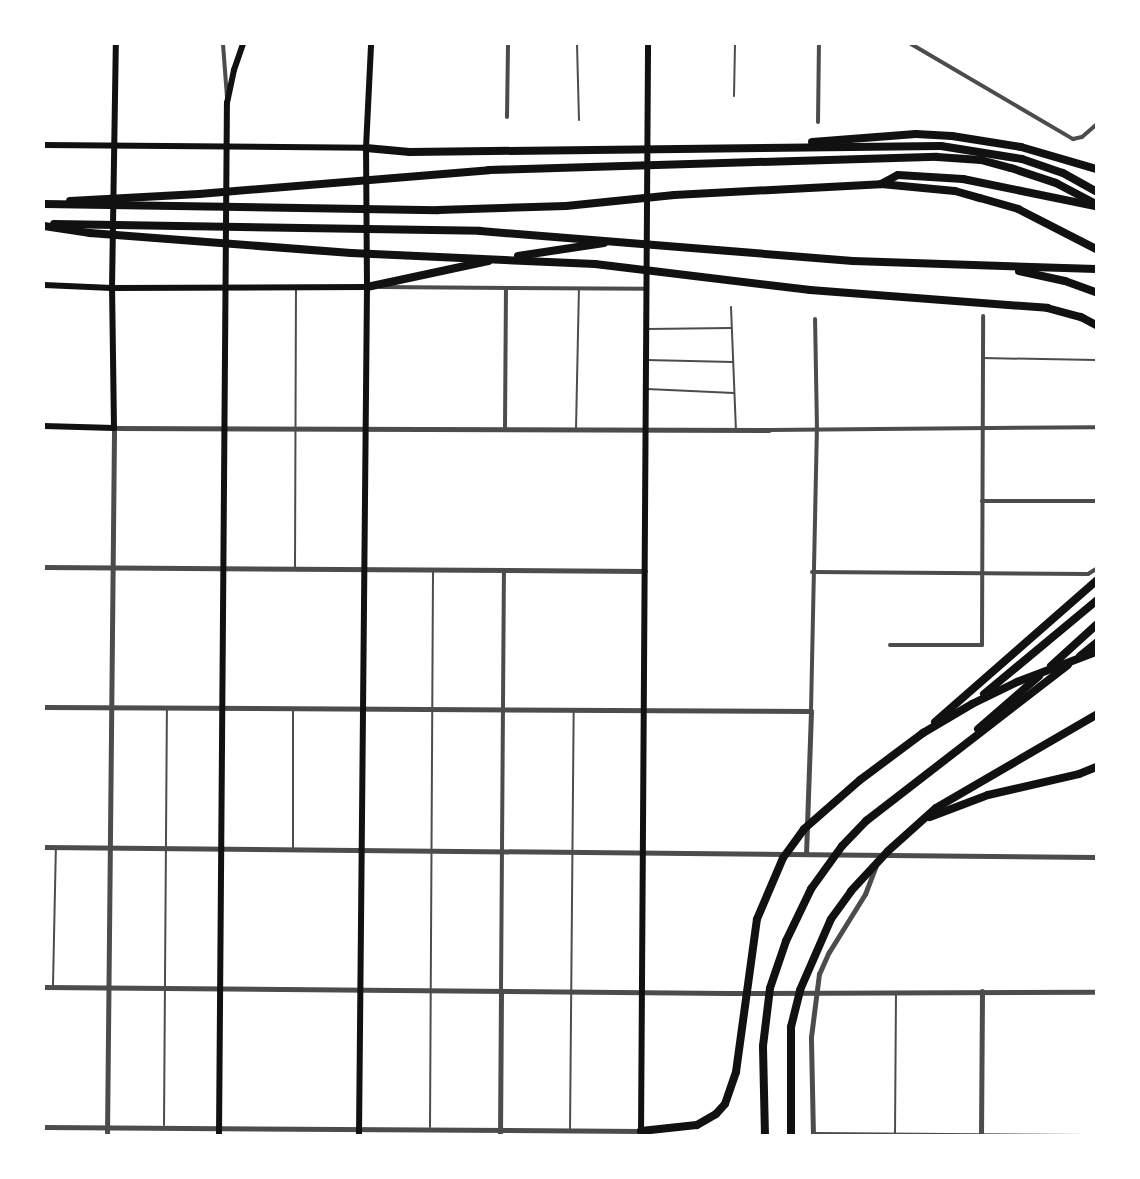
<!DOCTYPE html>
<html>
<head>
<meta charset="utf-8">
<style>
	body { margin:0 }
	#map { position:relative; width:1140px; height:1179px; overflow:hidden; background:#fff; font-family:"Work Sans",sans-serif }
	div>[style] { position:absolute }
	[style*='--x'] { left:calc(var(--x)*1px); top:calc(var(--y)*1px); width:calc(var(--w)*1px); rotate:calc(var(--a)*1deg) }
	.service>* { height:2px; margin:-1px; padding:0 1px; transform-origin:1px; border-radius:1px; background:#4c4c4c }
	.minor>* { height:4px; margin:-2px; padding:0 2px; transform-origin:2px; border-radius:2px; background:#4c4c4c }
	.tertiary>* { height:5px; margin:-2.5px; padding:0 2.5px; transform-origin:2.5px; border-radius:2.5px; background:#4c4c4c }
	.secondary>* { height:6px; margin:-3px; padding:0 3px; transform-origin:3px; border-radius:3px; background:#111 }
	.primary>* { height:6px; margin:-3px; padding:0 3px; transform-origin:3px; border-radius:3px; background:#111 }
	.motorway>* { height:8px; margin:-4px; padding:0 4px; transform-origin:4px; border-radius:4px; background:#111 }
	span { translate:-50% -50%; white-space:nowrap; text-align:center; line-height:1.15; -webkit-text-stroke:4.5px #fff; paint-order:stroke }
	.frame { position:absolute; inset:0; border:45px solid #fff; pointer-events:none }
</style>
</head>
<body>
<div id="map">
	<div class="service">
		<div style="--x:577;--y:44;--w:76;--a:88.5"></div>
		<div style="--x:734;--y:96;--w:52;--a:-88.9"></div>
		<div style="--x:731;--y:307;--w:123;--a:87.7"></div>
		<div style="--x:647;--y:329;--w:84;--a:-0.7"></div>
		<div style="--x:982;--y:358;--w:114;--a:1"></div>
		<div style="--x:646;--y:360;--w:87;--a:1.3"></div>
		<div style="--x:647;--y:389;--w:87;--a:2.6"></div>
		<div style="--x:576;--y:429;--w:141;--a:-88.8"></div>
		<div style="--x:295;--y:568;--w:279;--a:-89.8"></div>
		<div style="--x:293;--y:708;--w:141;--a:90"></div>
		<div style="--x:53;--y:985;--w:138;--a:-88.8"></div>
		<div style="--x:164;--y:1125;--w:417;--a:-89.6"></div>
		<div style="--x:430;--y:1127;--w:555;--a:-89.69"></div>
		<div style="--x:570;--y:1131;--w:420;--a:-89.5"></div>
		<div style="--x:895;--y:1135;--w:141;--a:-89.6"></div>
	</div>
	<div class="minor">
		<div style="--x:223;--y:44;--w:53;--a:85.7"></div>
		<div style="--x:911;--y:44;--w:188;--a:30.4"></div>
		<div style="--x:1073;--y:139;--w:9;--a:-13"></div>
		<div style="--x:1082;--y:137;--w:18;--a:-41"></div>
		<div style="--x:507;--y:117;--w:73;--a:-89.2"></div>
		<div style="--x:818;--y:122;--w:78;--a:-89.3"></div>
		<div style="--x:380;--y:287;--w:267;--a:0.4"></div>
		<div style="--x:505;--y:428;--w:140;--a:-89.6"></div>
		<div style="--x:769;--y:430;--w:327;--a:-0.5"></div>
		<div style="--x:982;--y:501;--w:114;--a:0"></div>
		<div style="--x:812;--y:572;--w:276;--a:0.4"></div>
		<div style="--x:1088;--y:574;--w:9;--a:-32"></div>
		<div style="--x:890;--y:645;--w:92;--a:0"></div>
		<div style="--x:982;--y:645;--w:329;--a:-89.8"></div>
		<div style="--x:811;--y:711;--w:281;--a:-88.8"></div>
		<div style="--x:817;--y:430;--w:111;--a:-91"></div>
		<div style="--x:501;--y:991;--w:421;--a:-89.6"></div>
	</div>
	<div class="tertiary">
		<div style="--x:44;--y:567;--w:601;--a:0.38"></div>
		<div style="--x:44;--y:707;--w:767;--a:0.3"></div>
		<div style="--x:811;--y:711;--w:143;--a:92"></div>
		<div style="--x:44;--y:847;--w:1052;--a:0.54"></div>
		<div style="--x:44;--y:987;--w:684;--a:0.5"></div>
		<div style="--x:728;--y:993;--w:368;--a:-0.2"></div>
		<div style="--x:44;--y:1127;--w:597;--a:0.38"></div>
		<div style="--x:813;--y:1134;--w:272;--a:0.4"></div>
		<div style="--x:107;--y:1136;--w:708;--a:-89.43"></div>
		<div style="--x:114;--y:428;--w:655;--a:0.17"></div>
		<div style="--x:500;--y:1136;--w:145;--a:-89.6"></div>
		<div style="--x:813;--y:1136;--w:99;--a:-91.2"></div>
		<div style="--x:811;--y:1037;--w:64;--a:-82.8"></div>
		<div style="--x:819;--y:974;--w:24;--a:-66"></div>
		<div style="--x:829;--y:952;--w:68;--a:-58.2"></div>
		<div style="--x:865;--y:894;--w:31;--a:-69"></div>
		<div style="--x:981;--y:1136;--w:145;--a:-89.6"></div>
	</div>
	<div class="secondary">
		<div style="--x:219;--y:1136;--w:1033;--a:-89.56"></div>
		<div style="--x:227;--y:103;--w:34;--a:-78"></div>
		<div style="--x:234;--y:70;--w:28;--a:-71"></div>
		<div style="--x:359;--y:1136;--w:849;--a:-89.46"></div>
		<div style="--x:367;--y:287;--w:139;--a:-90.4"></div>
		<div style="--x:366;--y:148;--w:104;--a:-87.2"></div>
		<div style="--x:641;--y:1136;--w:1092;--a:-89.63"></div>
	</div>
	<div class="primary">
		<div style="--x:44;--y:145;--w:322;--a:0.5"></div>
		<div style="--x:44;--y:285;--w:68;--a:2.5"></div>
		<div style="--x:112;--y:288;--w:255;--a:-0.2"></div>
		<div style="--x:44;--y:426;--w:70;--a:1.6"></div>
		<div style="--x:114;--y:428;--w:140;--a:-90.8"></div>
		<div style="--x:112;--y:288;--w:244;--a:-89.1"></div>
	</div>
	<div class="motorway">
		<div style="--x:812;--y:142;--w:104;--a:-4.4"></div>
		<div style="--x:916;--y:134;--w:36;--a:3"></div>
		<div style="--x:952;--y:136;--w:70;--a:9.1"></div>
		<div style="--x:1021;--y:147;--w:78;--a:16.3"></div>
		<div style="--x:366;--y:148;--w:44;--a:5.2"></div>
		<div style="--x:410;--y:152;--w:531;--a:-0.65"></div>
		<div style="--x:941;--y:146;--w:82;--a:9.1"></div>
		<div style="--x:1022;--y:159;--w:43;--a:18.9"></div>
		<div style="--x:1063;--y:173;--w:38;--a:29"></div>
		<div style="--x:881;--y:184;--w:19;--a:-28"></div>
		<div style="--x:898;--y:175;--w:65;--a:3.5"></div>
		<div style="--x:963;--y:179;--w:135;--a:11.6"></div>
		<div style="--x:70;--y:201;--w:129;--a:-3.1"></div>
		<div style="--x:199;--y:194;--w:291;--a:-4.7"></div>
		<div style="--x:489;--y:170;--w:448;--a:-1.7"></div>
		<div style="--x:937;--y:157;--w:44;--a:3.9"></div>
		<div style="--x:981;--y:160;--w:31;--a:15"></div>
		<div style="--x:1011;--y:168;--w:47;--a:18.4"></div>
		<div style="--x:1056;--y:183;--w:45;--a:27.7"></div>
		<div style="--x:44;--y:204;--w:394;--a:0.9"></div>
		<div style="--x:438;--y:210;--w:128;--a:-1.8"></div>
		<div style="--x:566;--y:206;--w:109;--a:-5.8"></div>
		<div style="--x:674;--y:195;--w:207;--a:-3"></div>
		<div style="--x:881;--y:184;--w:74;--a:5.4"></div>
		<div style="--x:955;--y:191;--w:26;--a:16"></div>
		<div style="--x:980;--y:198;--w:40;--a:16"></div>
		<div style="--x:1018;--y:209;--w:88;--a:27.1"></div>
		<div style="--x:54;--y:224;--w:426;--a:0.9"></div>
		<div style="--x:480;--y:231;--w:374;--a:4.6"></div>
		<div style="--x:853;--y:261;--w:243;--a:1.9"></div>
		<div style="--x:44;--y:226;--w:47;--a:8.7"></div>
		<div style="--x:90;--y:233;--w:262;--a:4.4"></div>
		<div style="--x:351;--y:253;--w:244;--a:2.6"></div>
		<div style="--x:595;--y:264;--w:217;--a:6.9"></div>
		<div style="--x:810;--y:290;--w:238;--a:4.3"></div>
		<div style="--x:1047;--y:308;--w:35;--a:15"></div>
		<div style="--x:1081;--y:317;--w:17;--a:28"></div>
		<div style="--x:518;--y:256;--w:87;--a:-8.6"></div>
		<div style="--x:1019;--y:271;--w:47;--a:12.3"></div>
		<div style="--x:1065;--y:281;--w:33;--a:20"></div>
		<div style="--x:367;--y:287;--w:124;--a:-12.1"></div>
		<div style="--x:1080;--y:656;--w:21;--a:-39"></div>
		<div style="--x:1051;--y:666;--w:61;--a:-42.3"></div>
		<div style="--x:984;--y:694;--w:146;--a:-39.7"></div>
		<div style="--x:935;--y:722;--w:214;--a:-41.2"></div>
		<div style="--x:978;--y:729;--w:81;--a:-41"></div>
		<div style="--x:930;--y:817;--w:62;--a:-20.8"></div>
		<div style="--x:988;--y:795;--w:93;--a:-13"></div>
		<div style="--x:1079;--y:774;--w:18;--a:-22"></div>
		<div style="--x:641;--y:1131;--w:56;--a:-6.1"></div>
		<div style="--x:697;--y:1125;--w:22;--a:-30"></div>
		<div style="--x:716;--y:1114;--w:13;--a:-48"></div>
		<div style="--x:725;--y:1104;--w:34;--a:-71"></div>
		<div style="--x:736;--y:1072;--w:154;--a:-82.2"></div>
		<div style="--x:757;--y:919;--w:66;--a:-66.9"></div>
		<div style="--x:783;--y:858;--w:36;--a:-54"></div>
		<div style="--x:804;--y:829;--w:74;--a:-41.2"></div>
		<div style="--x:860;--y:780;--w:79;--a:-36.7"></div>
		<div style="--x:923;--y:733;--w:57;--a:-30.6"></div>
		<div style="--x:972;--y:704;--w:50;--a:-26.1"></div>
		<div style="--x:1017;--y:682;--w:85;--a:-20.8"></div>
		<div style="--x:765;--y:1136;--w:90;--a:-91.3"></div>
		<div style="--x:763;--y:1046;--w:58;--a:-83.1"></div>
		<div style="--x:770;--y:988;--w:50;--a:-71.2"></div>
		<div style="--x:786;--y:941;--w:58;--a:-64.3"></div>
		<div style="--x:811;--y:889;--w:53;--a:-54.2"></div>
		<div style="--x:842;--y:846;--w:35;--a:-46"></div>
		<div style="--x:866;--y:821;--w:255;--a:-37.7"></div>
		<div style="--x:791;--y:1136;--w:109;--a:-90"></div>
		<div style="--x:791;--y:1027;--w:38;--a:-76"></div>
		<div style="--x:800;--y:990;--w:77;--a:-66.4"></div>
		<div style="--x:831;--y:919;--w:34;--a:-54"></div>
		<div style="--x:851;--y:891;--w:54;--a:-47.2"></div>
		<div style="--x:888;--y:851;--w:64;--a:-41.9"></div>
		<div style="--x:936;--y:808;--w:185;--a:-30.2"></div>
	</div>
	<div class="frame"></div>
</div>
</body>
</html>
